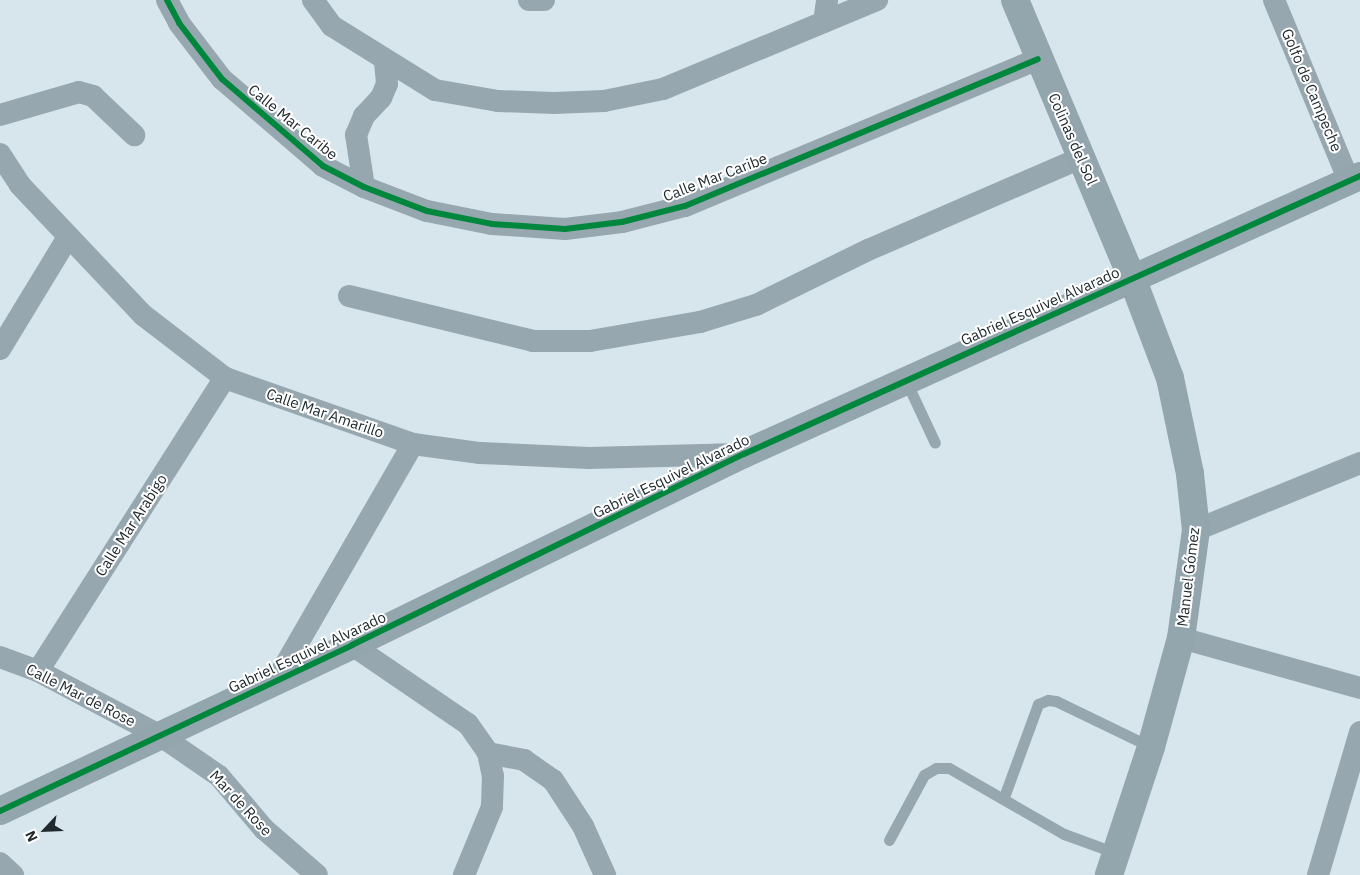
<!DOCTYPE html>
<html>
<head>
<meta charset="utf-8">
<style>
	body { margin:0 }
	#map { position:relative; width:1360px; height:875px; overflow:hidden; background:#d7e6ed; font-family:"IBM Plex Sans",sans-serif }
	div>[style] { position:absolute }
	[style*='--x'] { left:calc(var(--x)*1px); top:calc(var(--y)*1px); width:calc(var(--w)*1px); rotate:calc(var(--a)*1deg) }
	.lane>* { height:11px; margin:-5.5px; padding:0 5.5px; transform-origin:5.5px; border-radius:5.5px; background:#97a7af }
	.street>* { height:22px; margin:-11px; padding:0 11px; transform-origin:11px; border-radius:11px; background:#97a7af }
	.secondary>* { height:28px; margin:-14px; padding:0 14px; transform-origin:14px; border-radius:14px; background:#93a5ad }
	.cycleway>* { height:6px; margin:-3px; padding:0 3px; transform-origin:3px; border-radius:3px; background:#00873e }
	span { translate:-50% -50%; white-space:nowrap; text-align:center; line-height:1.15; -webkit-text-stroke:4px #fff; paint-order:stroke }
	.street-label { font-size:15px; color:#202a2e }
	.north { position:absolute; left:20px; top:805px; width:50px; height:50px; -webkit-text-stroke:4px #fff; paint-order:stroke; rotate:245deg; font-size:14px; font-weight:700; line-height:20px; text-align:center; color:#202a2e }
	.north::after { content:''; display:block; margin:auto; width:18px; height:22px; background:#202a2e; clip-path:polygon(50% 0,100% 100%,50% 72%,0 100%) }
</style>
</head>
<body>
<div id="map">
	<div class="lane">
		<div style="--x:906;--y:381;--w:68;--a:64.9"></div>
		<div style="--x:1004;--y:797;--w:99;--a:-69.9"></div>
		<div style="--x:1038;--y:704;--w:11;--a:-22"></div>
		<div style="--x:1048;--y:700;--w:8;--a:7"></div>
		<div style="--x:1056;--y:701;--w:106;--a:25.8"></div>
		<div style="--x:889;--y:840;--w:74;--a:-61.7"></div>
		<div style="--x:924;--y:775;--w:14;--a:-30"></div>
		<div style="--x:936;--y:768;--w:13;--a:0"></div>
		<div style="--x:949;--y:768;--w:133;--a:29.9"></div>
		<div style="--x:1064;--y:834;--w:55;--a:20.1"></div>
	</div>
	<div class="street">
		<div style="--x:167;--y:0;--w:26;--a:62"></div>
		<div style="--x:179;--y:23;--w:71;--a:52.5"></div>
		<div style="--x:222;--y:79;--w:133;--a:40.7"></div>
		<div style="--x:323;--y:166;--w:46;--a:27.1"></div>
		<div style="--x:364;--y:187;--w:67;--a:20.9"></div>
		<div style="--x:427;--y:211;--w:66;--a:11.3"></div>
		<div style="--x:492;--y:224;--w:73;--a:3.9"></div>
		<div style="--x:565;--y:229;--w:57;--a:-7"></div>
		<div style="--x:622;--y:222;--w:65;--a:-14.3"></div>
		<div style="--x:685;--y:206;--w:382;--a:-22.6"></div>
		<div style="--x:313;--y:0;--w:32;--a:54"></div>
		<div style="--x:332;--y:26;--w:121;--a:31.9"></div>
		<div style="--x:435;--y:90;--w:64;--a:9.9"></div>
		<div style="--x:498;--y:101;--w:56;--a:2"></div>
		<div style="--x:554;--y:103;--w:50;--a:-2.3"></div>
		<div style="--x:604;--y:101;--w:60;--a:-11.5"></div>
		<div style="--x:663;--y:89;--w:232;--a:-22.6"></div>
		<div style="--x:529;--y:0;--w:15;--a:0"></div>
		<div style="--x:1274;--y:0;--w:196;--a:67.5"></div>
		<div style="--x:824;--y:22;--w:22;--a:-82"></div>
		<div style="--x:0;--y:115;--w:82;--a:-16.2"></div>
		<div style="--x:79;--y:92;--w:15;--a:16"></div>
		<div style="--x:93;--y:96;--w:57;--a:43.6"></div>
		<div style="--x:0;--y:154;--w:37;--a:57"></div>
		<div style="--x:20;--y:185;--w:179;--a:46.6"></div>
		<div style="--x:143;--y:315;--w:103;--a:37.5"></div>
		<div style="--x:225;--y:378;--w:199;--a:19.3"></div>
		<div style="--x:413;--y:444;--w:68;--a:7.7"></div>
		<div style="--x:480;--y:453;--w:109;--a:2.6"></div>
		<div style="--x:589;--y:458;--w:151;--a:-1.5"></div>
		<div style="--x:364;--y:187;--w:53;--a:-98.7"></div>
		<div style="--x:356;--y:135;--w:21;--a:-67"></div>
		<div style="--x:364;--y:116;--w:25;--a:-47"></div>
		<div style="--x:381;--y:98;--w:15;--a:-67"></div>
		<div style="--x:387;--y:84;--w:22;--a:-95"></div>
		<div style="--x:349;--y:296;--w:189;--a:13.7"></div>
		<div style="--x:533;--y:341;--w:57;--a:0"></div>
		<div style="--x:590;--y:341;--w:112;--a:-9.8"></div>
		<div style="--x:700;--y:322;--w:59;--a:-16.9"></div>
		<div style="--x:756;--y:305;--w:125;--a:-26.2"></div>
		<div style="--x:868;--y:250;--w:232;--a:-23.4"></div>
		<div style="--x:0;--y:349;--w:131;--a:-58.7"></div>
		<div style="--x:1196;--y:530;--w:177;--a:-22.2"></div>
		<div style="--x:1181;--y:638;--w:186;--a:15.6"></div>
		<div style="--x:352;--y:645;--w:140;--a:34.3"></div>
		<div style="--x:468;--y:724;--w:35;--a:55"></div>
		<div style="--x:488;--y:753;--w:24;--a:78"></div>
		<div style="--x:493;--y:776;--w:31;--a:92"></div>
		<div style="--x:492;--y:807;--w:74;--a:112.4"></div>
		<div style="--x:0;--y:657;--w:40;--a:20.2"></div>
		<div style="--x:38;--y:671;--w:139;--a:27.9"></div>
		<div style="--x:161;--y:736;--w:70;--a:34.6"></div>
		<div style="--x:219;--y:776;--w:70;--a:49.7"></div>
		<div style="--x:264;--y:829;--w:70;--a:41"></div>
		<div style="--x:38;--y:671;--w:348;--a:-57.5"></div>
		<div style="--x:276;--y:681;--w:274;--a:-60"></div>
		<div style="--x:488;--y:753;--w:37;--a:11"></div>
		<div style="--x:524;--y:760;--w:35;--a:35"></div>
		<div style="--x:553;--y:780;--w:55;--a:56.9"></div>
		<div style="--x:583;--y:826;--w:54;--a:65.8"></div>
		<div style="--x:0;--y:863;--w:18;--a:43"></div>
		<div style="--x:1318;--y:875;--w:149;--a:-73.6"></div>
	</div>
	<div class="secondary">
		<div style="--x:1015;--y:0;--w:302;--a:67.2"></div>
		<div style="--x:1132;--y:278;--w:107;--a:69.2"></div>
		<div style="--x:1170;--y:378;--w:98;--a:78.2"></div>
		<div style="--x:1190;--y:474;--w:56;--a:83.9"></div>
		<div style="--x:1196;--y:530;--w:109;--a:97.9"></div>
		<div style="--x:1181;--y:638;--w:113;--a:105.4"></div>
		<div style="--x:1151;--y:747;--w:135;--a:108.2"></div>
		<div style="--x:0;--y:811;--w:389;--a:-25.2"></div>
		<div style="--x:352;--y:645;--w:436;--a:-26"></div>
		<div style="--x:744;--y:454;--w:676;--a:-24.29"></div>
	</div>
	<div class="cycleway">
		<div style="--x:167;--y:0;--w:26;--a:62"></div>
		<div style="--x:179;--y:23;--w:71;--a:52.5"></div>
		<div style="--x:222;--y:79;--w:133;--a:40.7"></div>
		<div style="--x:323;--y:166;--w:46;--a:27.1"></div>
		<div style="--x:364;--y:187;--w:67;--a:20.9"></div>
		<div style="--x:427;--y:211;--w:66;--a:11.3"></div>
		<div style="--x:492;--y:224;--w:73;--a:3.9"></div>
		<div style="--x:565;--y:229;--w:57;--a:-7"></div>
		<div style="--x:622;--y:222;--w:65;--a:-14.3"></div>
		<div style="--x:685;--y:206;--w:382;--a:-22.6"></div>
		<div style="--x:0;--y:811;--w:389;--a:-25.2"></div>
		<div style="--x:352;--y:645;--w:436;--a:-26"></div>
		<div style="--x:744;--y:454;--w:676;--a:-24.29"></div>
	</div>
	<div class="street-label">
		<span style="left:1312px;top:90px;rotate:67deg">Golfo de Campeche</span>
		<span style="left:293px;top:122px;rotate:39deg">Calle Mar Caribe</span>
		<span style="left:1073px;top:139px;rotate:66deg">Colinas del Sol</span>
		<span style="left:715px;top:177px;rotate:-21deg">Calle Mar Caribe</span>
		<span style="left:1040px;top:306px;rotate:-24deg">Gabriel Esquivel Alvarado</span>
		<span style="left:325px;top:413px;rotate:19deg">Calle Mar Amarillo</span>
		<span style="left:671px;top:476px;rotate:-26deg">Gabriel Esquivel Alvarado</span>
		<span style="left:131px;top:525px;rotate:-57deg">Calle Mar Arabigo</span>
		<span style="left:1188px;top:577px;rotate:-83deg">Manuel Gómez</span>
		<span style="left:307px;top:652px;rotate:-25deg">Gabriel Esquivel Alvarado</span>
		<span style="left:81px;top:695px;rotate:27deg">Calle Mar de Rose</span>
		<span style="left:241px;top:803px;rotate:47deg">Mar de Rose</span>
	</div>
	<div class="north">N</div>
</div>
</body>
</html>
